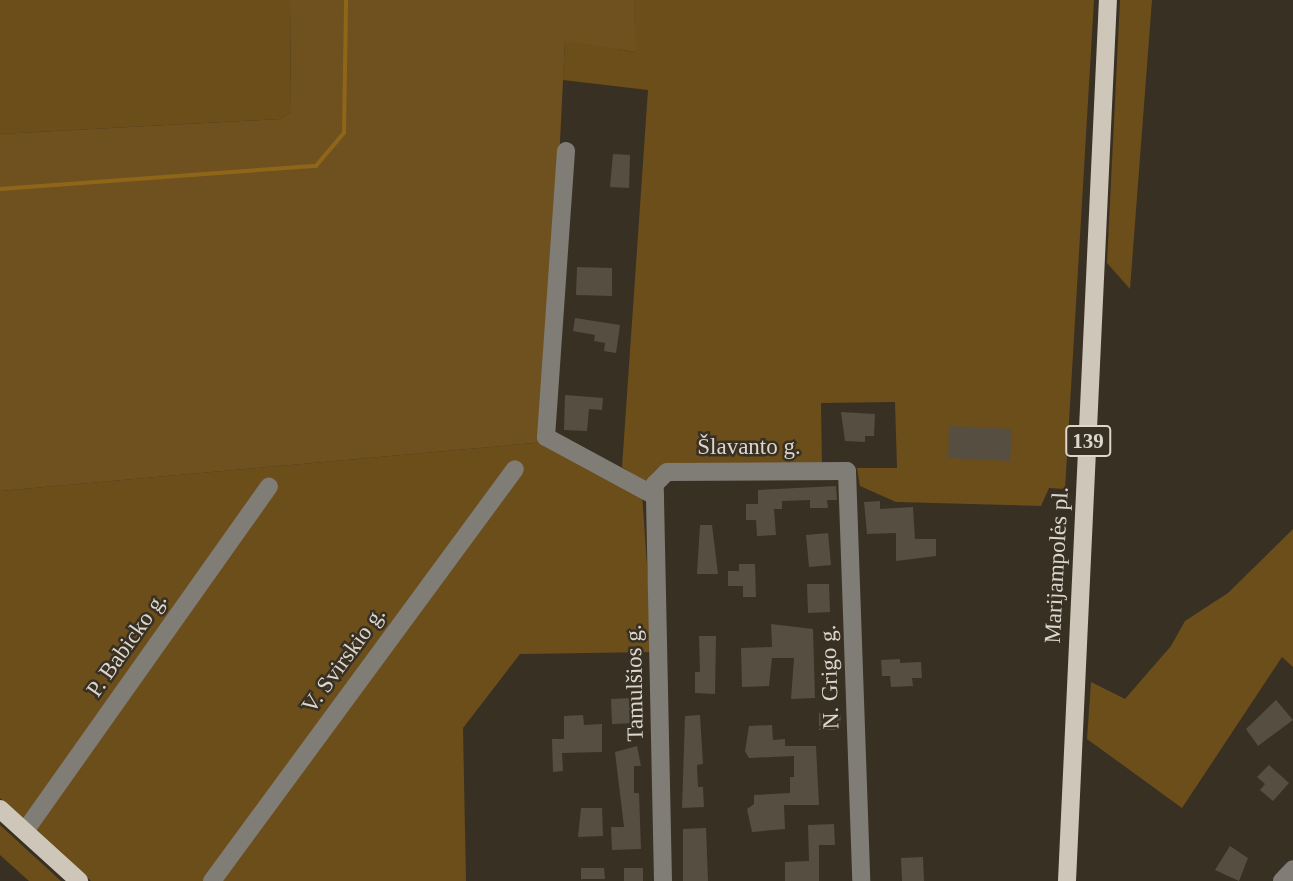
<!DOCTYPE html>
<html>
<head>
<meta charset="utf-8">
<style>
	body { margin:0 }
	#map { position:relative; width:1293px; height:881px; overflow:hidden; background:#383023; font-family:Georgia,serif }
	div>[style] { position:absolute }
	[style*='--x'] { left:calc(var(--x)*1px); top:calc(var(--y)*1px); width:calc(var(--w)*1px); rotate:calc(var(--a)*1deg) }
	.green>* { inset:0; background:#6c4e1b }
	.forest>* { inset:0; background:#6f511f }
	.stream>* { height:3.5px; margin:-1.75px; padding:0 1.75px; transform-origin:1.75px; border-radius:1.75px; background:#8f651a }
	.building>* { inset:0; background:#574e42 }
	.minor>* { height:18px; margin:-9px; padding:0 9px; transform-origin:9px; border-radius:9px; background:#807c76 }
	.major>* { height:18px; margin:-9px; padding:0 9px; transform-origin:9px; border-radius:9px; background:#cfc6ba }
	span { translate:-50% -50%; white-space:nowrap; text-align:center; line-height:1.15; -webkit-text-stroke:5px #383023; paint-order:stroke }
	.shield-label span { padding:2px 5px; background:#383023; border:2px solid; border-radius:5px; -webkit-text-stroke-width:0 }
	.shield-label { font-size:21px; color:#dcd6cf; font-weight:700 }
	.street-label { font-size:23px; color:#dcd6cf }
</style>
</head>
<body>
<div id="map">
	<div class="green">
		<div style="clip-path:polygon(0 0,290px 0,291px 112px,281px 119px,0 134px)"></div>
		<div style="clip-path:polygon(634px 0,1094px 0,1065px 489px,1049px 488px,1041px 506px,896px 502px,860px 486px,857px 468px,897px 468px,895px 402px,821px 403px,822px 467px,645px 483px,622px 467px,648px 90px,563px 80px,565px 40px,635px 52px)"></div>
		<div style="clip-path:polygon(1120px 0,1152px 0,1130px 289px,1107px 263px)"></div>
		<div style="clip-path:polygon(545px 442px,642px 493px,653px 652px,520px 654px,463px 728px,466px 881px,91px 881px,0 798px,0 491px)"></div>
		<div style="clip-path:polygon(1293px 529px,1293px 667px,1282px 657px,1182px 808px,1087px 739px,1091px 682px,1125px 699px,1171px 646px,1185px 621px,1228px 593px)"></div>
		<div style="clip-path:polygon(0 825px,61px 881px,29px 881px,0 855px)"></div>
	</div>
	<div class="forest">
		<div style="clip-path:polygon(290px 0,634px 0,636px 52px,565px 41px,545px 442px,0 491px,0 134px,281px 119px,291px 112px)"></div>
	</div>
	<div class="stream">
		<div style="--x:0;--y:189;--w:317;--a:-4.2"></div>
		<div style="--x:316;--y:166;--w:43;--a:-49.7"></div>
		<div style="--x:344;--y:133;--w:133;--a:-89.1"></div>
	</div>
	<div class="building">
		<div style="clip-path:polygon(613px 154px,630px 155px,629px 188px,610px 187px)"></div>
		<div style="clip-path:polygon(577px 267px,612px 268px,612px 296px,576px 295px)"></div>
		<div style="clip-path:polygon(575px 318px,620px 325px,616px 353px,604px 351px,605px 343px,594px 341px,595px 335px,573px 331px)"></div>
		<div style="clip-path:polygon(565px 395px,603px 398px,602px 410px,589px 409px,587px 431px,564px 430px)"></div>
		<div style="clip-path:polygon(841px 412px,875px 414px,874px 436px,865px 436px,865px 442px,845px 441px)"></div>
		<div style="clip-path:polygon(949px 426px,1012px 429px,1010px 461px,948px 458px)"></div>
		<div style="clip-path:polygon(836px 486px,837px 500px,827px 500px,828px 508px,810px 508px,810px 500px,782px 501px,782px 509px,774px 509px,776px 535px,757px 536px,756px 520px,746px 520px,746px 504px,758px 504px,758px 490px)"></div>
		<div style="clip-path:polygon(880px 501px,880px 509px,913px 507px,915px 539px,936px 539px,936px 556px,896px 561px,896px 533px,867px 534px,864px 502px)"></div>
		<div style="clip-path:polygon(700px 525px,712px 525px,718px 574px,697px 574px)"></div>
		<div style="clip-path:polygon(828px 533px,831px 565px,809px 567px,806px 535px)"></div>
		<div style="clip-path:polygon(739px 564px,755px 564px,756px 597px,743px 597px,743px 586px,728px 586px,728px 571px,739px 571px)"></div>
		<div style="clip-path:polygon(807px 584px,829px 584px,830px 612px,808px 613px)"></div>
		<div style="clip-path:polygon(771px 624px,813px 629px,815px 698px,791px 699px,794px 658px,772px 658px,769px 686px,742px 687px,741px 648px,772px 647px)"></div>
		<div style="clip-path:polygon(699px 636px,716px 636px,715px 694px,695px 693px,695px 672px,700px 672px)"></div>
		<div style="clip-path:polygon(900px 659px,900px 663px,921px 662px,922px 678px,912px 678px,913px 686px,891px 687px,890px 676px,882px 676px,881px 660px)"></div>
		<div style="clip-path:polygon(635px 698px,636px 723px,612px 724px,611px 699px)"></div>
		<div style="clip-path:polygon(1276px 700px,1293px 720px,1258px 746px,1246px 729px)"></div>
		<div style="clip-path:polygon(819px 713px,841px 714px,840px 730px,819px 730px)"></div>
		<div style="clip-path:polygon(583px 715px,584px 725px,602px 724px,602px 752px,562px 753px,563px 771px,553px 772px,552px 739px,564px 739px,564px 716px)"></div>
		<div style="clip-path:polygon(700px 715px,703px 764px,697px 765px,698px 787px,703px 787px,704px 807px,682px 808px,685px 716px)"></div>
		<div style="clip-path:polygon(772px 725px,773px 740px,785px 739px,785px 746px,816px 746px,819px 805px,784px 805px,785px 829px,752px 832px,747px 809px,754px 804px,754px 795px,790px 793px,790px 777px,794px 777px,794px 756px,749px 758px,745px 751px,749px 726px)"></div>
		<div style="clip-path:polygon(637px 746px,641px 766px,634px 766px,634px 793px,639px 793px,641px 849px,612px 850px,611px 827px,624px 827px,615px 752px)"></div>
		<div style="clip-path:polygon(1269px 765px,1289px 783px,1273px 801px,1260px 790px,1265px 784px,1257px 777px)"></div>
		<div style="clip-path:polygon(581px 808px,602px 808px,603px 836px,578px 837px)"></div>
		<div style="clip-path:polygon(834px 824px,835px 845px,819px 845px,819px 881px,785px 881px,785px 862px,809px 861px,808px 825px)"></div>
		<div style="clip-path:polygon(706px 828px,708px 881px,683px 881px,683px 829px)"></div>
		<div style="clip-path:polygon(1230px 846px,1248px 858px,1239px 881px,1215px 870px)"></div>
		<div style="clip-path:polygon(923px 857px,924px 881px,902px 881px,901px 858px)"></div>
		<div style="clip-path:polygon(581px 868px,604px 868px,605px 879px,581px 879px)"></div>
		<div style="clip-path:polygon(624px 868px,643px 868px,643px 881px,624px 881px)"></div>
	</div>
	<div class="minor">
		<div style="--x:566;--y:151;--w:287;--a:94"></div>
		<div style="--x:546;--y:437;--w:124;--a:28.4"></div>
		<div style="--x:25;--y:831;--w:422;--a:-54.7"></div>
		<div style="--x:212;--y:881;--w:511;--a:-53.67"></div>
		<div style="--x:663;--y:881;--w:397;--a:-91.2"></div>
		<div style="--x:655;--y:484;--w:17;--a:-45"></div>
		<div style="--x:667;--y:472;--w:180;--a:-0.3"></div>
		<div style="--x:847;--y:471;--w:410;--a:88"></div>
		<div style="--x:1282;--y:881;--w:16;--a:-47"></div>
	</div>
	<div class="major">
		<div style="--x:0;--y:809;--w:107;--a:42.3"></div>
		<div style="--x:1067;--y:881;--w:882;--a:-87.34"></div>
	</div>
	<div class="shield-label">
		<span style="left:1088px;top:441px">139</span>
	</div>
	<div class="street-label">
		<span style="left:749px;top:447px">Šlavanto g.</span>
		<span style="left:1057px;top:565px;rotate:-87deg">Marijampolės pl.</span>
		<span style="left:127px;top:645px;rotate:-55deg">P. Babicko g.</span>
		<span style="left:344px;top:660px;rotate:-54deg">V. Svirskio g.</span>
		<span style="left:830px;top:677px;rotate:-92deg">N. Grigo g.</span>
		<span style="left:635px;top:683px;rotate:-91deg">Tamulšios g.</span>
	</div>
</div>
</body>
</html>
